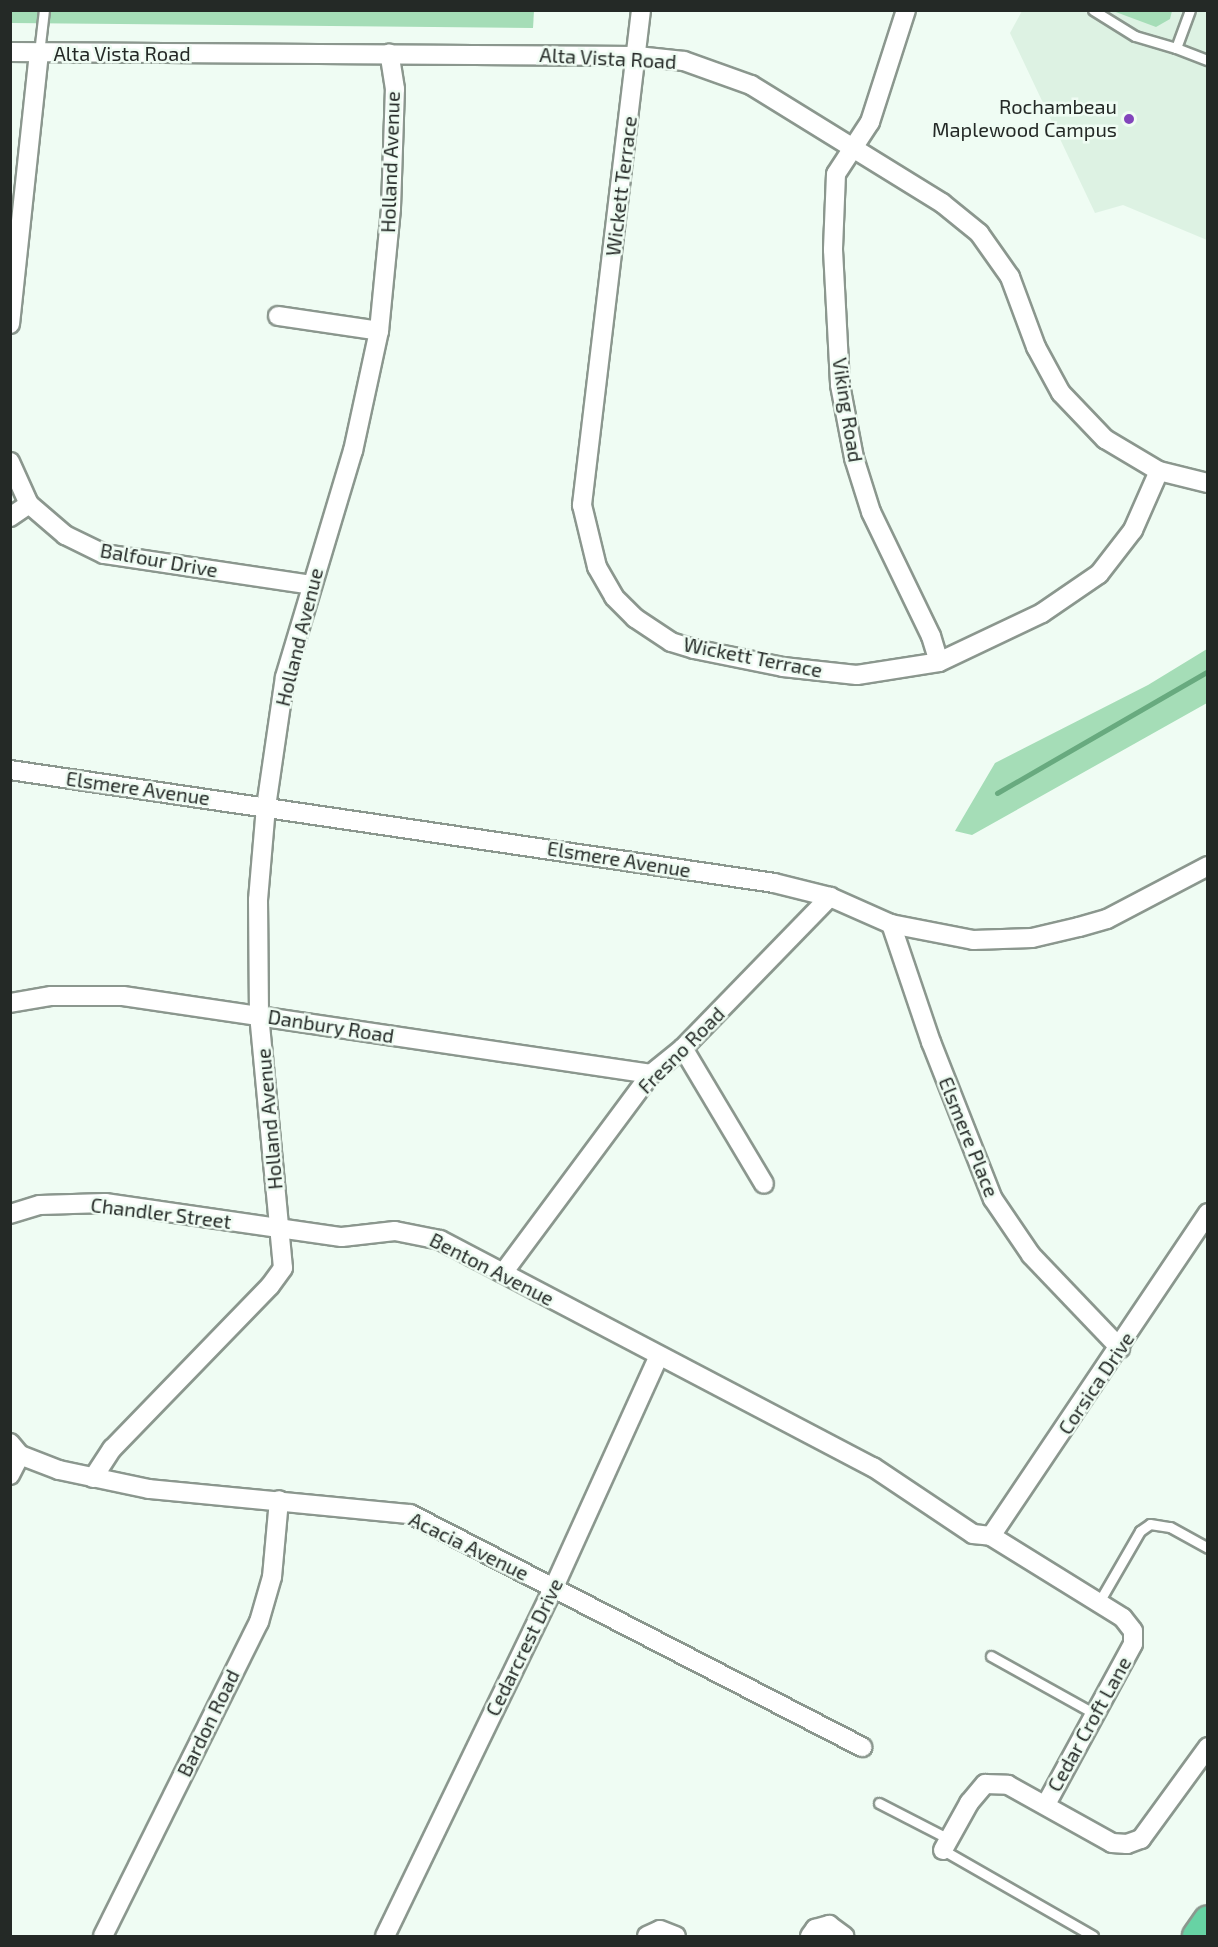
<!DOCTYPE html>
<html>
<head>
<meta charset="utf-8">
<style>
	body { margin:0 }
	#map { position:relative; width:1218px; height:1947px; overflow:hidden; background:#effcf3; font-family:"Exo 2",sans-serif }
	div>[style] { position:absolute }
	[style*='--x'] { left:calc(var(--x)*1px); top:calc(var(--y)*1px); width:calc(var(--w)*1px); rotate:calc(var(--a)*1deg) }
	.built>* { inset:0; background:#ddf2e3 }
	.green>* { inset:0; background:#a5ddb7 }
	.stream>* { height:5px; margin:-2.5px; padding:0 2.5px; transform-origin:2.5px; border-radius:2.5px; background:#68aa7f }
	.roads { filter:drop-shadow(2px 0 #8b978e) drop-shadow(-2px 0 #8b978e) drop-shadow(0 2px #8b978e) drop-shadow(0 -2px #8b978e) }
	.service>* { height:9px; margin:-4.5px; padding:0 4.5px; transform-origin:4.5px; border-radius:4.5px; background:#fff }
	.minor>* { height:18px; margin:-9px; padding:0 9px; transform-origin:9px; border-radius:9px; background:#fff }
	.primary>* { height:28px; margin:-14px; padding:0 14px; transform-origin:14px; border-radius:14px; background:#67d3a4 }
	.dots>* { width:16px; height:16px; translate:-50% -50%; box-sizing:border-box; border:3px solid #effcf3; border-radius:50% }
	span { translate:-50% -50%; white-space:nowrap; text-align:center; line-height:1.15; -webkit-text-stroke:5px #effcf3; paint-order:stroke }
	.street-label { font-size:20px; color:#242926 }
	.poi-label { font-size:20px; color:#242926 }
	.right { translate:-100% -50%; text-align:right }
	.frame { position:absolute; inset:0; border:12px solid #242926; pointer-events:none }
</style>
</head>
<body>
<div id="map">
	<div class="built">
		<div style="clip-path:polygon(1022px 11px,1207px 11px,1207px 240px,1123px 205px,1095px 213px,1010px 33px)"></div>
	</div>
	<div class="green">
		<div style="clip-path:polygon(11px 10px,534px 11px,533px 28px,11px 23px)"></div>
		<div style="clip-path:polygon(1113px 11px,1172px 11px,1170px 19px,1156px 27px)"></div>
		<div style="clip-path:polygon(1207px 649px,1207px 703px,972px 835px,955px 831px,995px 763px,1148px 685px)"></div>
	</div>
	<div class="stream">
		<div style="--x:997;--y:793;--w:244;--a:-30"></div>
	</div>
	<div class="roads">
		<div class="service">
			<div style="--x:1093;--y:10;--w:49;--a:31.8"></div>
			<div style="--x:1135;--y:36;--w:43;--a:16.3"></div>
			<div style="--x:1176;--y:48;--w:40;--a:-69.8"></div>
			<div style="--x:1176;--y:48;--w:34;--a:21"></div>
			<div style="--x:39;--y:53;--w:43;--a:-83.4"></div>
			<div style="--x:1099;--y:1602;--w:82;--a:-60"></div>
			<div style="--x:1140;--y:1531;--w:12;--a:-35"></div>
			<div style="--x:1150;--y:1524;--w:20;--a:9"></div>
			<div style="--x:1170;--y:1527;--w:43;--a:28.9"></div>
			<div style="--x:991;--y:1656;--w:119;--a:29.1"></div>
			<div style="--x:879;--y:1803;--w:79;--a:27.2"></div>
			<div style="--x:943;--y:1850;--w:173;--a:29.8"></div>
		</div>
		<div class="minor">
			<div style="--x:641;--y:10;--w:499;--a:96.8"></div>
			<div style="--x:582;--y:505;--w:64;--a:76.4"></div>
			<div style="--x:597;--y:567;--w:34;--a:60"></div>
			<div style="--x:614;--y:597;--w:30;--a:45"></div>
			<div style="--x:635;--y:618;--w:43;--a:33.7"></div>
			<div style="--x:671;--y:642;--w:24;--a:17"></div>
			<div style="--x:694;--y:649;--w:91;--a:11.4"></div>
			<div style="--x:783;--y:667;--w:74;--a:6.2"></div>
			<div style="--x:857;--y:675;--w:83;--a:-9"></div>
			<div style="--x:939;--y:662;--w:114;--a:-25.4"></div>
			<div style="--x:1042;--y:613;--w:69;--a:-34.4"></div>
			<div style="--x:1099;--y:574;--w:56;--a:-52.3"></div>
			<div style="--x:1133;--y:530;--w:64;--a:-66.2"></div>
			<div style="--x:906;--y:10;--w:118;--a:107.8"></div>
			<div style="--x:870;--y:122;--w:62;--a:123.2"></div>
			<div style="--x:836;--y:174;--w:76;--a:92.3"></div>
			<div style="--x:833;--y:250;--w:135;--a:87"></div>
			<div style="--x:840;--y:385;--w:74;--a:79.1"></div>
			<div style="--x:854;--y:458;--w:57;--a:72.5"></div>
			<div style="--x:871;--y:512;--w:138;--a:64.2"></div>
			<div style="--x:931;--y:636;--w:27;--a:73"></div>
			<div style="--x:10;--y:52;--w:627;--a:0.37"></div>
			<div style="--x:637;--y:56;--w:47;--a:6.1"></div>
			<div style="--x:684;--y:61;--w:71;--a:19.7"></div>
			<div style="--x:751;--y:85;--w:225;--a:31.7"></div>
			<div style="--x:942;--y:203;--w:48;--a:39"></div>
			<div style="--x:979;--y:233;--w:54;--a:54.8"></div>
			<div style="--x:1010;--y:277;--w:75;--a:69.6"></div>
			<div style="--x:1036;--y:347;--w:52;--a:61.5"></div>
			<div style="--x:1061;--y:393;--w:64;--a:46.3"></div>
			<div style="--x:1105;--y:439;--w:63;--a:30.7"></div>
			<div style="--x:1159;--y:471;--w:50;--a:13.8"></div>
			<div style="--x:278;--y:316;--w:102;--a:8.4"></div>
			<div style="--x:10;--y:324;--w:273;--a:-83.9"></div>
			<div style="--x:10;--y:462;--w:46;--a:65.7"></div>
			<div style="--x:29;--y:504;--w:48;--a:40.7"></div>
			<div style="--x:65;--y:535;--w:43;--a:26"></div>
			<div style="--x:104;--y:554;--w:209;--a:8.5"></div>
			<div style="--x:10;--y:517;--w:23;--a:-34"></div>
			<div style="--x:10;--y:770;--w:772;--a:8.41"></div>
			<div style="--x:774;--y:883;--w:58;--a:14"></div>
			<div style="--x:830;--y:897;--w:67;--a:23.9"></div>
			<div style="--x:891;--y:924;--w:84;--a:11"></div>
			<div style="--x:973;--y:940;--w:59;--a:-1.9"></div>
			<div style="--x:1032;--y:938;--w:48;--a:-13.2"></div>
			<div style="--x:1079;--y:927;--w:29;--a:-16"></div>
			<div style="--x:1107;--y:919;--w:114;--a:-27.7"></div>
			<div style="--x:891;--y:924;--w:125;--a:71.3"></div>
			<div style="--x:931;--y:1042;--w:169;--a:68.5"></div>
			<div style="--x:993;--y:1199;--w:68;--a:55.8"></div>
			<div style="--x:1031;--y:1255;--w:129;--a:46.3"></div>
			<div style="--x:10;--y:1003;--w:42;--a:-9.7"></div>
			<div style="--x:51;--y:996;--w:72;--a:0"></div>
			<div style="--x:123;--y:996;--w:534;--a:8.4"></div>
			<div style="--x:683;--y:1048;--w:158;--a:59.2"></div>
			<div style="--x:10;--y:1214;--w:31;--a:-17"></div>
			<div style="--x:40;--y:1205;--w:65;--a:-1.8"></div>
			<div style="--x:105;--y:1203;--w:239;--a:8.2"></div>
			<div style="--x:342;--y:1237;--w:53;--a:-6.5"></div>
			<div style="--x:395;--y:1231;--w:46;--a:11.3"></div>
			<div style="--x:440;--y:1240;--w:489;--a:27.7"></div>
			<div style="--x:873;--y:1467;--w:120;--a:33.8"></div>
			<div style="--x:973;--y:1534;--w:18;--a:6"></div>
			<div style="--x:991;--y:1536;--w:389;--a:-56.1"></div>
			<div style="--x:503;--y:1273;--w:248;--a:-53.4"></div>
			<div style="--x:651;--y:1074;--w:41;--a:-39.1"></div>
			<div style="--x:683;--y:1048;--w:211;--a:-45.8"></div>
			<div style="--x:10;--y:1443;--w:16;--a:50"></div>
			<div style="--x:20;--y:1455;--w:42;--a:21"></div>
			<div style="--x:59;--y:1470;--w:92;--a:11.9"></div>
			<div style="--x:149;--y:1489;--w:262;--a:5.5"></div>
			<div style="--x:410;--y:1514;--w:509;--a:27.27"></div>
			<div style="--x:10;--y:1475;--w:22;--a:-63"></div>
			<div style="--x:93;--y:1478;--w:35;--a:-57"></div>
			<div style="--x:112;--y:1449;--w:227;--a:-45.9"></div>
			<div style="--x:270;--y:1286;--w:22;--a:-54"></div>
			<div style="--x:283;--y:1268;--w:254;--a:-95.4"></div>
			<div style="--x:259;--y:1015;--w:115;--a:-90.5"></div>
			<div style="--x:258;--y:900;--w:93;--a:-85.1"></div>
			<div style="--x:266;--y:807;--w:131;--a:-81.7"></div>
			<div style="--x:285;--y:677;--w:236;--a:-73.3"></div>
			<div style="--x:353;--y:451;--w:123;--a:-77.8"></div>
			<div style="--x:379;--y:331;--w:124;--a:-84.4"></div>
			<div style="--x:391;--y:208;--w:119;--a:-88.1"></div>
			<div style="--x:395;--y:89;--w:36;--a:-99"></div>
			<div style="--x:991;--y:1536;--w:155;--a:31.8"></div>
			<div style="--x:1123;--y:1618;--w:16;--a:52"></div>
			<div style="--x:1133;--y:1631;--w:13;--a:90"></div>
			<div style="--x:1133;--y:1644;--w:182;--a:118.5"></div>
			<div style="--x:943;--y:1850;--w:54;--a:-61"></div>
			<div style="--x:969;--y:1803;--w:25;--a:-50"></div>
			<div style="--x:985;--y:1784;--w:23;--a:2"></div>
			<div style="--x:1008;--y:1785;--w:119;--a:29.1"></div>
			<div style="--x:1112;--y:1843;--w:15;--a:4"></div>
			<div style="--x:1127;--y:1844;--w:15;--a:-20"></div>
			<div style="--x:1141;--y:1839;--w:114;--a:-53.9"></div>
			<div style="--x:103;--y:1936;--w:351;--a:-63.6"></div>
			<div style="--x:259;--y:1622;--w:47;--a:-73.9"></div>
			<div style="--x:272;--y:1577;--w:77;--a:-84.8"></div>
			<div style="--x:385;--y:1936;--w:388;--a:-64.2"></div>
			<div style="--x:554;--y:1587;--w:254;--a:-65.6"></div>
			<div style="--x:647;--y:1936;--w:14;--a:-25"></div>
			<div style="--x:660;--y:1930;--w:17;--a:21"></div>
			<div style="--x:810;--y:1936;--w:9;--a:-54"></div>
			<div style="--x:815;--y:1929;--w:15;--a:-16"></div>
			<div style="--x:829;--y:1925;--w:19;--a:36"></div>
		</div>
		<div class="primary">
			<div style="--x:1197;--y:1936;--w:19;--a:-55"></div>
		</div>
	</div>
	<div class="dots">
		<div style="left:1129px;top:119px;background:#8245bb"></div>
	</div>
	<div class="street-label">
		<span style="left:122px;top:53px">Alta Vista Road</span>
		<span style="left:608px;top:58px;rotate:3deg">Alta Vista Road</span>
		<span style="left:390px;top:162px;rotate:-88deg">Holland Avenue</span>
		<span style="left:621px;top:186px;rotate:-83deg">Wickett Terrace</span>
		<span style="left:848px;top:410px;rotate:81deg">Viking Road</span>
		<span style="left:159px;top:560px;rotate:10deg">Balfour Drive</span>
		<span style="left:299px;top:637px;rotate:-76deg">Holland Avenue</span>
		<span style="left:753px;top:657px;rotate:11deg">Wickett Terrace</span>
		<span style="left:138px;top:788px;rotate:8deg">Elsmere Avenue</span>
		<span style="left:619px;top:859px;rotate:9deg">Elsmere Avenue</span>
		<span style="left:331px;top:1026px;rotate:9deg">Danbury Road</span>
		<span style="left:681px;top:1050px;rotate:-45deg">Fresno Road</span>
		<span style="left:269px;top:1119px;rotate:-95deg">Holland Avenue</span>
		<span style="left:969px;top:1137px;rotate:68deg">Elsmere Place</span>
		<span style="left:161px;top:1213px;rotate:7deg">Chandler Street</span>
		<span style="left:492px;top:1269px;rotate:27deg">Benton Avenue</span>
		<span style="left:1096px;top:1383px;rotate:-56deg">Corsica Drive</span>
		<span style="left:469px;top:1546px;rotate:26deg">Acacia Avenue</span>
		<span style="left:524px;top:1647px;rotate:-64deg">Cedarcrest Drive</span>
		<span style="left:208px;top:1723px;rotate:-64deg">Bardon Road</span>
		<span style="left:1089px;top:1724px;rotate:-61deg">Cedar Croft Lane</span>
	</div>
	<div class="poi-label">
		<span class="right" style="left:1117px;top:118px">Rochambeau<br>Maplewood Campus</span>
	</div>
	<div class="frame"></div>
</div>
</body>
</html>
